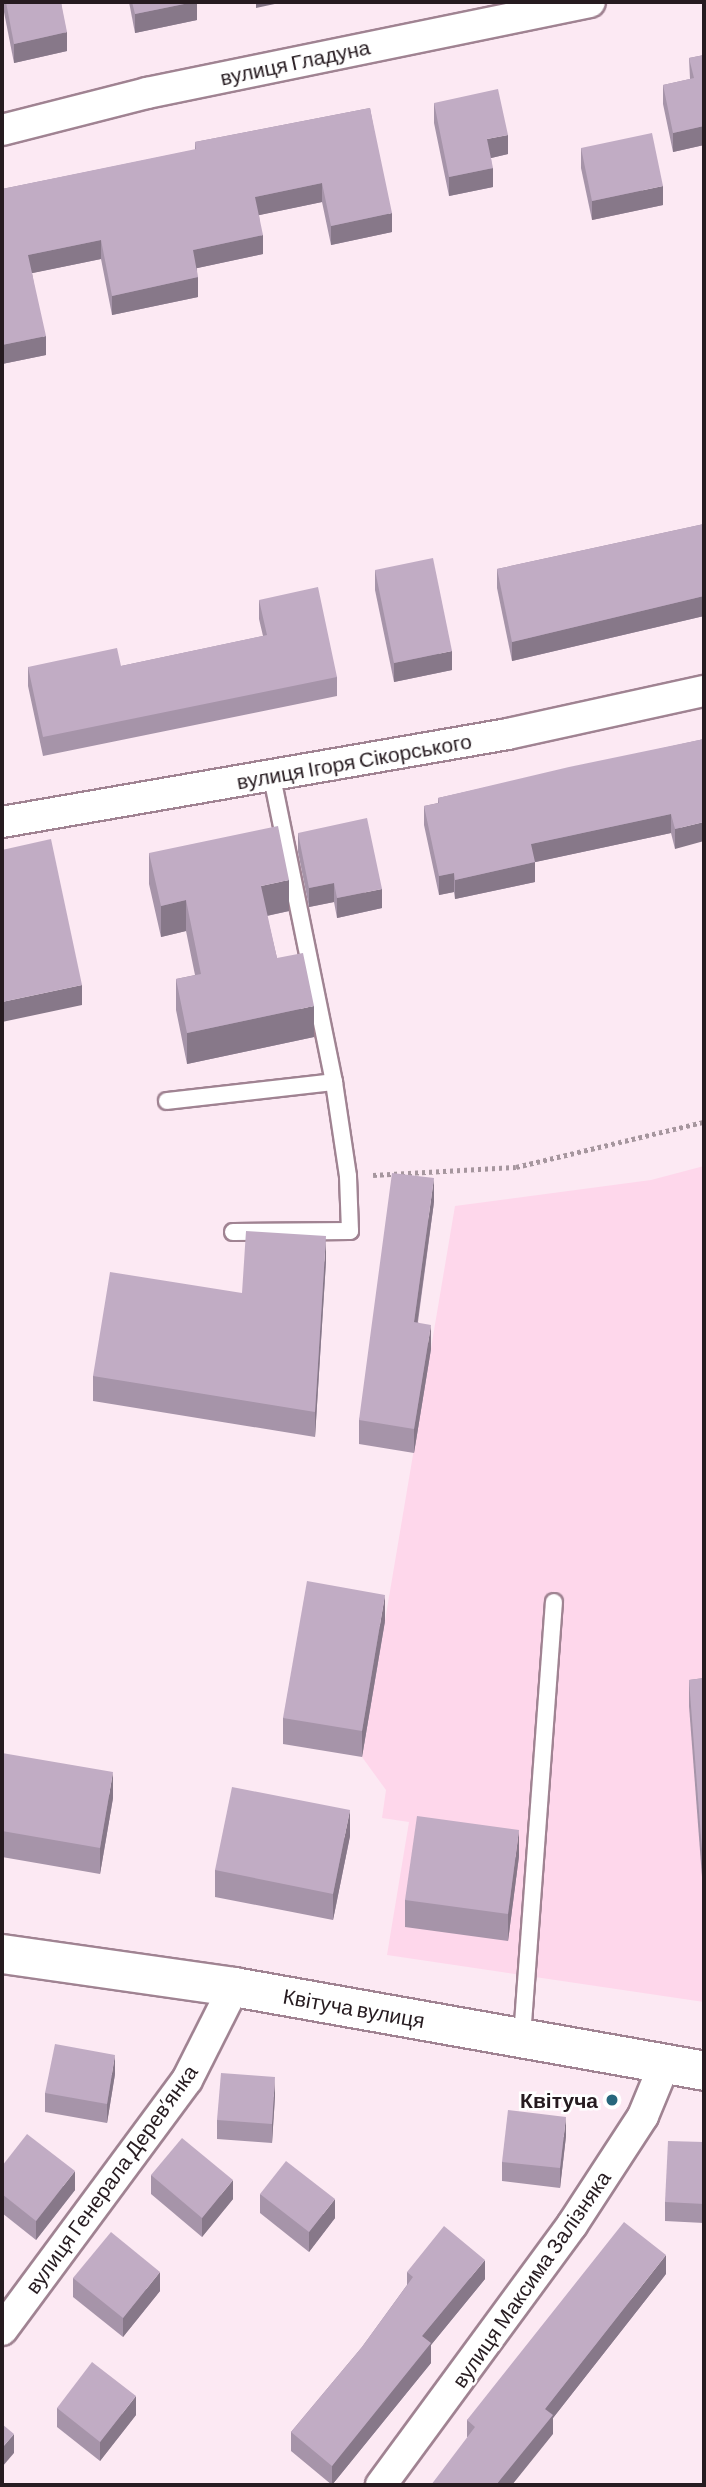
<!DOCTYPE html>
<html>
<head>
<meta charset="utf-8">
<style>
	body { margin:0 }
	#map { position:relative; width:706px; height:2487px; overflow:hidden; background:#fce9f3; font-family:Barlow,sans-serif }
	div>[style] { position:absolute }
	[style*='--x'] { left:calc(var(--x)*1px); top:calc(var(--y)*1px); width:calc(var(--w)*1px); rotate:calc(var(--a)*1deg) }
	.built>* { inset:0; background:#fed7eb }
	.path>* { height:4.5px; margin-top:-2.25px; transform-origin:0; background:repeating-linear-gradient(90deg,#a6969e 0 3.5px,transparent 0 7px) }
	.roads { filter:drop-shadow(2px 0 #a08392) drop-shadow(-2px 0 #a08392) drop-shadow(0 2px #a08392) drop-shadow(0 -2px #a08392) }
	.lane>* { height:16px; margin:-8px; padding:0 8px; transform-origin:8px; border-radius:8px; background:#fff }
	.street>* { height:30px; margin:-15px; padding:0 15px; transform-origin:15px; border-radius:15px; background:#fff }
	.secondary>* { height:38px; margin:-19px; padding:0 19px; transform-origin:19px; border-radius:19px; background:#fff }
	.wall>* { inset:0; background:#a694a9 }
	.shaded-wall>* { inset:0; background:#877889 }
	.building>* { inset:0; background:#c1acc4 }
	.dots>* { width:19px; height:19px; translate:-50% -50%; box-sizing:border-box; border:4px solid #fff; border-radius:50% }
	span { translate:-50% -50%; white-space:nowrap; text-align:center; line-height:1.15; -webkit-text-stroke:5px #fff; paint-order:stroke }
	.street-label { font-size:21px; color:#261b20 }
	.poi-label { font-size:21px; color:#261b20; font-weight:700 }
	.right { translate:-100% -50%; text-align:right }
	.frame { position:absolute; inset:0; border:4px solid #261b20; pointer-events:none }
</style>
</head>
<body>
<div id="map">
	<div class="built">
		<div style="clip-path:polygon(704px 1166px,704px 2002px,387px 1955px,409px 1822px,382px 1818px,386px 1790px,362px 1757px,455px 1206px,651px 1180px)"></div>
	</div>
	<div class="path">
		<div style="--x:373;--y:1175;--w:143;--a:-3.2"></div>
		<div style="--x:516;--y:1167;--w:193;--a:-13.5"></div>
	</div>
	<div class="roads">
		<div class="lane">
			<div style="--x:167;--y:1101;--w:168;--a:-6.5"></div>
			<div style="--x:233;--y:1232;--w:117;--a:-0.5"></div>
			<div style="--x:350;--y:1231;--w:55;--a:-92.1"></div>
			<div style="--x:348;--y:1176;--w:95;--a:-98.5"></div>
			<div style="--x:334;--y:1082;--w:312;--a:-101.5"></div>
			<div style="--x:522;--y:2037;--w:436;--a:-85.8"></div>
		</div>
		<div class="street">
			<div style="--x:2;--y:130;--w:150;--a:-14.3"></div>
			<div style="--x:147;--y:93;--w:452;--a:-11.6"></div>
			<div style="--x:2;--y:822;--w:514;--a:-9.87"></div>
			<div style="--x:508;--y:734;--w:201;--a:-12.4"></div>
			<div style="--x:2;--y:2330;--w:311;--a:-53.5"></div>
			<div style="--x:187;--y:2080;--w:104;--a:-63.2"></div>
			<div style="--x:381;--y:2485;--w:323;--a:-53.7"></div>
			<div style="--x:572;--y:2225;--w:130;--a:-56.9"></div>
			<div style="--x:643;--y:2116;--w:57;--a:-67.5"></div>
		</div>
		<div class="secondary">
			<div style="--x:2;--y:1954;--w:234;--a:8.1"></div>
			<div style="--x:234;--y:1987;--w:477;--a:10.1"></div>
		</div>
	</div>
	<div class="wall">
		<div style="clip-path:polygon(2px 2px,61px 2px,67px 51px,14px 63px)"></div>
		<div style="clip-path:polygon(129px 2px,197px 2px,197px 20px,135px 33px)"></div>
		<div style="clip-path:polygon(704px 55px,704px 145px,673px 152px,663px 104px,663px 85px,690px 79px,689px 58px)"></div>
		<div style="clip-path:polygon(434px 103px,508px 154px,491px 158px,493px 187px,449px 196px,434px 123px)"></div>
		<div style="clip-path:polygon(370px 108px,392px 232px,331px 245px,322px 202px,259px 215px,263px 254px,197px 268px,198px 297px,112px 315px,101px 259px,32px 273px,46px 355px,2px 364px,2px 189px,195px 150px,195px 142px)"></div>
		<div style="clip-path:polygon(581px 148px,663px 205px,592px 220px,581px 168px)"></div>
		<div style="clip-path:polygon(704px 524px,704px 616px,512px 661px,497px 588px,497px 569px)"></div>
		<div style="clip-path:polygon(375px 570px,452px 670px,394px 682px,375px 590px)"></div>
		<div style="clip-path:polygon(259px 600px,337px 677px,337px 696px,43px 756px,28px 686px,28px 667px,121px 666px,263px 636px,259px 619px)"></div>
		<div style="clip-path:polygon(704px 739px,675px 849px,671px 833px,535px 862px,535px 882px,455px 899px,454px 892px,439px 895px,424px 825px,424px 806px,438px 803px,438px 798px)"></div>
		<div style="clip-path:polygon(298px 833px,382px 908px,337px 918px,334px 902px,309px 907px,298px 852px)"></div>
		<div style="clip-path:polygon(149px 853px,289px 911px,267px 916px,277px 958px,314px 1037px,187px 1064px,176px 1010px,176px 979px,195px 975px,186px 931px,161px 937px,149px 884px)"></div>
		<div style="clip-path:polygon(434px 1202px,418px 1322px,431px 1349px,414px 1453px,359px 1444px,359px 1420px)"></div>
		<div style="clip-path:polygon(326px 1261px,315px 1437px,93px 1401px,93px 1376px,242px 1293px)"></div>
		<div style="clip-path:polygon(385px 1621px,362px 1757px,283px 1744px,283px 1718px)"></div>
		<div style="clip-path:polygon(704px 1678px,704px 1903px,689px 1706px,689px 1680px)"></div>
		<div style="clip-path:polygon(2px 1753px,113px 1798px,100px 1874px,2px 1857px)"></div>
		<div style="clip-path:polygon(350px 1836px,333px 1920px,215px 1897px,215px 1870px)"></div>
		<div style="clip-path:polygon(519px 1856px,508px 1941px,405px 1927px,405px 1900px)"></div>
		<div style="clip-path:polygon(115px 2074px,107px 2123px,45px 2112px,45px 2093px)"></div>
		<div style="clip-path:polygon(275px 2096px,272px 2143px,217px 2139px,217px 2120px)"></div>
		<div style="clip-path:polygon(566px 2136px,560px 2188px,502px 2181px,502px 2162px)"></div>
		<div style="clip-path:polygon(704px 2142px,704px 2223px,665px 2221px,665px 2202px)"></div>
		<div style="clip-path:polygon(2px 2166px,75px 2190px,36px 2240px,2px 2213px)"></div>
		<div style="clip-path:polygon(151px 2175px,233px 2199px,202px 2237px,151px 2194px)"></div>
		<div style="clip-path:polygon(260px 2194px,335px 2218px,309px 2252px,260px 2213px)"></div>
		<div style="clip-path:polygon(407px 2272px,485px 2279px,431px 2345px,431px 2363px,332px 2485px,291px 2451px,291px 2432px,362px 2347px,407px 2285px)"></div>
		<div style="clip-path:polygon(666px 2274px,553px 2418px,553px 2434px,467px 2437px,467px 2420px)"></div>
		<div style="clip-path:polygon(73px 2278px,160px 2291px,123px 2337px,73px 2297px)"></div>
		<div style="clip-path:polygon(57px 2408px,136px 2415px,100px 2461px,57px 2427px)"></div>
	</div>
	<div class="shaded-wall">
		<div style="clip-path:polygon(194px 2px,197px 2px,197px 20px,135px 33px,135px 14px)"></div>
		<div style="clip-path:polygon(256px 2px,284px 2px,256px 8px)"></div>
		<div style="clip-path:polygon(67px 32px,67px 51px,14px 63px,14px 44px)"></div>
		<div style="clip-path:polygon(704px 126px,704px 145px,673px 152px,673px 133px)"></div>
		<div style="clip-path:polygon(508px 135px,508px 154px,487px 159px,487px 139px)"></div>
		<div style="clip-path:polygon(493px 168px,493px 187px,449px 196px,449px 177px)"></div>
		<div style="clip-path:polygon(322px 183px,322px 202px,255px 216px,255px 197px)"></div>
		<div style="clip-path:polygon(663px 186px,663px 205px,592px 220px,592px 201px)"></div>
		<div style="clip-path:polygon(392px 213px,392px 232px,331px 245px,331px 226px)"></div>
		<div style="clip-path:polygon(263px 235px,263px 254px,193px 269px,193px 250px)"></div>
		<div style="clip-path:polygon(101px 240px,101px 259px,28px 274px,28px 255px)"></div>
		<div style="clip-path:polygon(198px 277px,198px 297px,112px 315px,112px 296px)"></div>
		<div style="clip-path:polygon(46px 336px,46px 355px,2px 364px,2px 345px)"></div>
		<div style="clip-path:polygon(704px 596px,704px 616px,512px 661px,512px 642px)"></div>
		<div style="clip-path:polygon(452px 651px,452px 670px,394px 682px,394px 663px)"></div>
		<div style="clip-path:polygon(671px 814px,671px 833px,531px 863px,531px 844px)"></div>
		<div style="clip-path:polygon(704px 822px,704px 841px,675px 849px,675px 829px)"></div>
		<div style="clip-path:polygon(535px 862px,535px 882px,455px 899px,455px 880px)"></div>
		<div style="clip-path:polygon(454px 873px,454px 892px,439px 895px,439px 876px)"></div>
		<div style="clip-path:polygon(289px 880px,289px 911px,261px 917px,261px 886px)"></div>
		<div style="clip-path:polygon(334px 883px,334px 902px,309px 907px,309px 888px)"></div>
		<div style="clip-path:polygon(382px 889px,382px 908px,337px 918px,337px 898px)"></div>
		<div style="clip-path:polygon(186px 900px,186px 931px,161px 937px,161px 906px)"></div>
		<div style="clip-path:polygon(82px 985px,82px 1005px,2px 1022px,2px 1002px)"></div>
		<div style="clip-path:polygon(314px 1006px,314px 1037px,187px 1064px,187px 1033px)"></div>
		<div style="clip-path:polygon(434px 1178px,434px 1202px,414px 1346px,414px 1322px)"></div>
		<div style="clip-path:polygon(326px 1236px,326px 1261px,315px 1437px,315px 1412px)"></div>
		<div style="clip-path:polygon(431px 1325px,431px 1349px,414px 1453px,414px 1429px)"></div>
		<div style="clip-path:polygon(385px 1595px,385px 1621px,362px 1757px,362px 1731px)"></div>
		<div style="clip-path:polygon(113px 1772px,113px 1798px,100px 1874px,100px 1848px)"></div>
		<div style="clip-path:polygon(350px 1810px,350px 1836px,333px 1920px,333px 1894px)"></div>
		<div style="clip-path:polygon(519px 1830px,519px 1856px,508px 1941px,508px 1914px)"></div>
		<div style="clip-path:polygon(115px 2055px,115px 2074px,107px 2123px,107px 2104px)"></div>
		<div style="clip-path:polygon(275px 2077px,275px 2096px,272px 2143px,272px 2124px)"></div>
		<div style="clip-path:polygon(566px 2117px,566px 2136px,560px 2188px,560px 2168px)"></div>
		<div style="clip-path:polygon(75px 2171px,75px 2190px,36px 2240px,36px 2221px)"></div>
		<div style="clip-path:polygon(233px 2180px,233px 2199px,202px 2237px,202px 2218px)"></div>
		<div style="clip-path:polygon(335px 2199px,335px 2218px,309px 2252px,309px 2232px)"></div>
		<div style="clip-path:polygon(666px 2255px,666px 2274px,553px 2418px,553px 2434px,512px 2485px,496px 2485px,545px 2409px)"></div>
		<div style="clip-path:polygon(485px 2260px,485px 2279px,431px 2345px,431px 2363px,332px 2485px,332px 2466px,422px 2336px)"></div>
		<div style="clip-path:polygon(160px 2272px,160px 2291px,123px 2337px,123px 2318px)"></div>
		<div style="clip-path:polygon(136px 2396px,136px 2415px,100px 2461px,100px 2442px)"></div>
		<div style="clip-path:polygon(14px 2434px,14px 2453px,2px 2467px,2px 2448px)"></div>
	</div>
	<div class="building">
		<div style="clip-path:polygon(6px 2px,61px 2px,67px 32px,14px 44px)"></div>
		<div style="clip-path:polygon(132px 2px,194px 2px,135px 14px)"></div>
		<div style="clip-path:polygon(704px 55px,704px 126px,673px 133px,663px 85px,694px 78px,689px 58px)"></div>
		<div style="clip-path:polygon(498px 89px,508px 135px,487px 139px,493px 168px,449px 177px,434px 103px)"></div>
		<div style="clip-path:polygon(370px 108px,392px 213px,331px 226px,322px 183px,255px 197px,263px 235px,193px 250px,198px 277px,112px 296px,101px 240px,28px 255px,46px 336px,2px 345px,2px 189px,196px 149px,195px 142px)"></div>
		<div style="clip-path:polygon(652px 133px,663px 186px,592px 201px,581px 148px)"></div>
		<div style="clip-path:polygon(704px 524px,704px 596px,512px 642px,497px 569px)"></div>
		<div style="clip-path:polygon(433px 558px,452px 651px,394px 663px,375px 570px)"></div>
		<div style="clip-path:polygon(318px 587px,337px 677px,43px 737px,28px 667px,117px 648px,121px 666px,267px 635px,259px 600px)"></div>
		<div style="clip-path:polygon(704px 739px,704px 822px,675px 829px,671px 814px,531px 844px,535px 862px,455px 880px,454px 873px,439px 876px,424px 806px,439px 803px,438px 798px,569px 767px)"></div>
		<div style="clip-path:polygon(367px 818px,382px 889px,337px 898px,334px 883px,309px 888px,298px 833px)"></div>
		<div style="clip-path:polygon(278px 826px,289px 880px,261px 886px,277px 958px,303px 953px,314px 1006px,187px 1033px,176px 979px,201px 974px,186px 900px,161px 906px,149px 853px)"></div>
		<div style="clip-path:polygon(51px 839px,82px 985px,2px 1002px,2px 850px)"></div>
		<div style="clip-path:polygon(392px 1173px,434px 1178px,414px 1322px,431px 1325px,414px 1429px,359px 1420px)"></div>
		<div style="clip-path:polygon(246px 1231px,326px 1236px,315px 1412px,93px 1376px,110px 1272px,242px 1293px)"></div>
		<div style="clip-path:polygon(307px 1581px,385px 1595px,362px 1731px,283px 1718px)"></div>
		<div style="clip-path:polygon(704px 1678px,704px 1877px,689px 1680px)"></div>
		<div style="clip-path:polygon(2px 1753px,113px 1772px,100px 1848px,2px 1831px)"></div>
		<div style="clip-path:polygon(232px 1787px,350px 1810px,333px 1894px,215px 1870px)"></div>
		<div style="clip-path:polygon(417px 1816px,519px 1830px,508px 1914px,405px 1900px)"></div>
		<div style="clip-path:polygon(55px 2044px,115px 2055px,107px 2104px,45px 2093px)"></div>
		<div style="clip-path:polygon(221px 2073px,275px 2077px,272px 2124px,217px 2120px)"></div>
		<div style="clip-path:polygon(508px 2110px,566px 2117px,560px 2168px,502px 2162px)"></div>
		<div style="clip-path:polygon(27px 2134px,75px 2171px,36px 2221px,2px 2194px,2px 2166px)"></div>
		<div style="clip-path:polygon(182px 2138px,233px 2180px,202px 2218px,151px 2175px)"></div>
		<div style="clip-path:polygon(668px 2141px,704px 2142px,704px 2204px,665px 2202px)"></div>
		<div style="clip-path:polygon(286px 2161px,335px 2199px,309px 2232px,260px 2194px)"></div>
		<div style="clip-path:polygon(624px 2222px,666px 2255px,545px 2409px,553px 2415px,496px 2485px,431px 2485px,475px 2427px,467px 2420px)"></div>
		<div style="clip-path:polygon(444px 2226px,485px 2260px,422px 2336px,431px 2343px,332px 2466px,291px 2432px,362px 2347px,413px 2277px,407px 2272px)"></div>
		<div style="clip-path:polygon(111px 2232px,160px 2272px,123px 2318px,73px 2278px)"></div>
		<div style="clip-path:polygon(92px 2362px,136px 2396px,100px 2442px,57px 2408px)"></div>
		<div style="clip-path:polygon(2px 2424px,14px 2434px,2px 2448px)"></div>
	</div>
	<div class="dots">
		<div style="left:612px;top:2100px;background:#27667c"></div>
	</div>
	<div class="street-label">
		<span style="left:295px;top:62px;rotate:-12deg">вулиця Гладуна</span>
		<span style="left:354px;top:761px;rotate:-10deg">вулиця Ігоря Сікорського</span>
		<span style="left:354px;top:2008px;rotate:10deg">Квітуча вулиця</span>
		<span style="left:111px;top:2179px;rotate:-54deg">вулиця Генерала Деревʼянка</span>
		<span style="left:531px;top:2279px;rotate:-55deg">вулиця Максима Залізняка</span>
	</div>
	<div class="poi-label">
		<span class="right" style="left:598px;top:2100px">Квітуча</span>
	</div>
	<div class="frame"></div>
</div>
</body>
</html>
